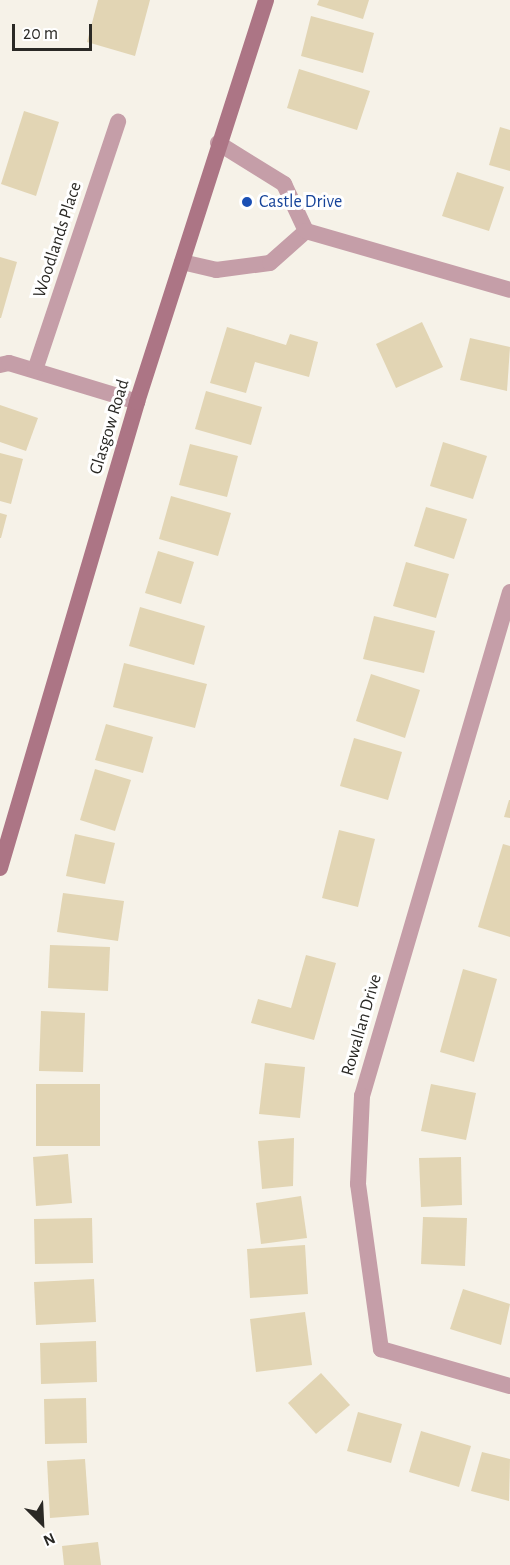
<!DOCTYPE html>
<html>
<head>
<meta charset="utf-8">
<style>
	body { margin:0 }
	#map { position:relative; width:510px; height:1565px; overflow:hidden; background:#f6f2e8; font-family:"Alegreya Sans",sans-serif }
	div>[style] { position:absolute }
	[style*='--x'] { left:calc(var(--x)*1px); top:calc(var(--y)*1px); width:calc(var(--w)*1px); rotate:calc(var(--a)*1deg) }
	.building>* { inset:0; background:#e2d5b4 }
	.minor>* { height:16px; margin:-8px; padding:0 8px; transform-origin:8px; border-radius:8px; background:#c59ea8 }
	.secondary>* { height:16px; margin:-8px; padding:0 8px; transform-origin:8px; border-radius:8px; background:#ac7585 }
	.dots>* { width:16px; height:16px; translate:-50% -50%; box-sizing:border-box; border:3px solid #fff; border-radius:50% }
	span { translate:-50% -50%; white-space:nowrap; text-align:center; line-height:1.15; -webkit-text-stroke:6px #fff; paint-order:stroke }
	.transit-label { font-size:18px; color:#164399 }
	.left { translate:0 -50%; text-align:left }
	.street-label { font-size:18px; color:#2a2925 }
	.north { position:absolute; left:12px; top:1493px; width:60px; height:60px; -webkit-text-stroke:4px #fff; paint-order:stroke; rotate:156deg; font-size:16px; font-weight:700; line-height:24px; text-align:center; color:#2a2925 }
	.north::after { content:''; display:block; margin:auto; width:21px; height:27px; background:#2a2925; clip-path:polygon(50% 0,100% 100%,50% 72%,0 100%) }
	.scale { position:absolute; left:12px; top:24px; width:80px; height:27px; box-sizing:border-box; border:3px solid #2a2925; border-top:0; padding-left:8px; font-size:18px; line-height:21px; white-space:nowrap; color:#2a2925; -webkit-text-stroke:4px #fff; paint-order:stroke }
</style>
</head>
<body>
<div id="map">
	<div class="building">
		<div style="clip-path:polygon(98px 0,150px 0,135px 56px,87px 42px)"></div>
		<div style="clip-path:polygon(319px 0,369px 0,363px 19px,317px 5px)"></div>
		<div style="clip-path:polygon(311px 16px,374px 33px,363px 73px,301px 56px)"></div>
		<div style="clip-path:polygon(299px 69px,370px 91px,357px 130px,287px 108px)"></div>
		<div style="clip-path:polygon(24px 111px,59px 122px,36px 196px,1px 184px)"></div>
		<div style="clip-path:polygon(500px 127px,510px 130px,510px 171px,489px 165px)"></div>
		<div style="clip-path:polygon(457px 172px,504px 187px,489px 231px,442px 216px)"></div>
		<div style="clip-path:polygon(0 257px,17px 262px,1px 318px,0 318px)"></div>
		<div style="clip-path:polygon(422px 322px,443px 367px,396px 388px,376px 344px)"></div>
		<div style="clip-path:polygon(227px 327px,286px 345px,290px 334px,318px 342px,309px 377px,255px 362px,246px 393px,210px 383px)"></div>
		<div style="clip-path:polygon(470px 338px,510px 347px,507px 391px,460px 380px)"></div>
		<div style="clip-path:polygon(206px 391px,262px 407px,251px 445px,195px 429px)"></div>
		<div style="clip-path:polygon(0 405px,38px 418px,26px 451px,0 442px)"></div>
		<div style="clip-path:polygon(443px 442px,487px 456px,473px 499px,430px 486px)"></div>
		<div style="clip-path:polygon(190px 444px,238px 456px,227px 497px,179px 485px)"></div>
		<div style="clip-path:polygon(0 453px,23px 459px,11px 504px,0 501px)"></div>
		<div style="clip-path:polygon(171px 496px,231px 513px,218px 556px,159px 539px)"></div>
		<div style="clip-path:polygon(426px 507px,467px 519px,454px 559px,414px 546px)"></div>
		<div style="clip-path:polygon(0 513px,7px 515px,1px 538px,0 538px)"></div>
		<div style="clip-path:polygon(158px 551px,194px 562px,181px 604px,145px 593px)"></div>
		<div style="clip-path:polygon(406px 562px,449px 574px,436px 618px,393px 606px)"></div>
		<div style="clip-path:polygon(140px 607px,205px 626px,194px 665px,129px 646px)"></div>
		<div style="clip-path:polygon(374px 616px,435px 631px,424px 673px,363px 659px)"></div>
		<div style="clip-path:polygon(124px 663px,207px 684px,195px 728px,113px 707px)"></div>
		<div style="clip-path:polygon(371px 674px,420px 690px,405px 738px,356px 721px)"></div>
		<div style="clip-path:polygon(106px 724px,153px 737px,143px 773px,95px 760px)"></div>
		<div style="clip-path:polygon(354px 738px,402px 752px,388px 800px,340px 786px)"></div>
		<div style="clip-path:polygon(95px 769px,131px 780px,115px 831px,80px 820px)"></div>
		<div style="clip-path:polygon(509px 800px,510px 800px,510px 818px,504px 817px)"></div>
		<div style="clip-path:polygon(339px 830px,375px 839px,358px 907px,322px 898px)"></div>
		<div style="clip-path:polygon(75px 834px,115px 843px,105px 884px,66px 876px)"></div>
		<div style="clip-path:polygon(503px 844px,510px 846px,510px 937px,478px 927px)"></div>
		<div style="clip-path:polygon(63px 893px,124px 901px,118px 941px,57px 932px)"></div>
		<div style="clip-path:polygon(50px 945px,110px 947px,108px 991px,48px 988px)"></div>
		<div style="clip-path:polygon(306px 955px,336px 963px,314px 1040px,251px 1023px,258px 999px,291px 1008px)"></div>
		<div style="clip-path:polygon(463px 969px,497px 979px,474px 1062px,440px 1052px)"></div>
		<div style="clip-path:polygon(41px 1011px,85px 1013px,83px 1072px,39px 1071px)"></div>
		<div style="clip-path:polygon(265px 1063px,305px 1067px,300px 1118px,259px 1114px)"></div>
		<div style="clip-path:polygon(36px 1084px,100px 1084px,100px 1146px,36px 1146px)"></div>
		<div style="clip-path:polygon(431px 1084px,476px 1093px,466px 1140px,421px 1131px)"></div>
		<div style="clip-path:polygon(294px 1138px,293px 1186px,262px 1189px,258px 1141px)"></div>
		<div style="clip-path:polygon(68px 1154px,72px 1203px,36px 1206px,33px 1157px)"></div>
		<div style="clip-path:polygon(461px 1157px,462px 1205px,421px 1207px,419px 1158px)"></div>
		<div style="clip-path:polygon(301px 1196px,307px 1238px,261px 1244px,256px 1203px)"></div>
		<div style="clip-path:polygon(423px 1217px,467px 1218px,465px 1266px,421px 1264px)"></div>
		<div style="clip-path:polygon(92px 1218px,93px 1263px,35px 1264px,34px 1219px)"></div>
		<div style="clip-path:polygon(305px 1245px,308px 1294px,250px 1298px,247px 1249px)"></div>
		<div style="clip-path:polygon(94px 1279px,96px 1322px,36px 1325px,34px 1282px)"></div>
		<div style="clip-path:polygon(463px 1289px,510px 1304px,501px 1345px,450px 1329px)"></div>
		<div style="clip-path:polygon(305px 1312px,312px 1365px,256px 1372px,250px 1319px)"></div>
		<div style="clip-path:polygon(96px 1341px,97px 1382px,41px 1384px,40px 1343px)"></div>
		<div style="clip-path:polygon(321px 1373px,350px 1405px,316px 1434px,288px 1403px)"></div>
		<div style="clip-path:polygon(86px 1398px,87px 1443px,45px 1444px,44px 1399px)"></div>
		<div style="clip-path:polygon(358px 1412px,402px 1424px,391px 1463px,347px 1451px)"></div>
		<div style="clip-path:polygon(421px 1431px,471px 1446px,459px 1487px,409px 1472px)"></div>
		<div style="clip-path:polygon(482px 1452px,510px 1459px,509px 1501px,471px 1491px)"></div>
		<div style="clip-path:polygon(85px 1459px,89px 1515px,50px 1518px,47px 1461px)"></div>
		<div style="clip-path:polygon(98px 1542px,101px 1565px,64px 1565px,62px 1546px)"></div>
	</div>
	<div class="minor">
		<div style="--x:218;--y:143;--w:78;--a:31.8"></div>
		<div style="--x:284;--y:184;--w:52;--a:64.9"></div>
		<div style="--x:182;--y:262;--w:35;--a:13"></div>
		<div style="--x:216;--y:270;--w:54;--a:-7.4"></div>
		<div style="--x:270;--y:263;--w:48;--a:-41.6"></div>
		<div style="--x:306;--y:231;--w:212;--a:16.1"></div>
		<div style="--x:0;--y:365;--w:9;--a:-13"></div>
		<div style="--x:9;--y:363;--w:134;--a:16.9"></div>
		<div style="--x:35;--y:370;--w:262;--a:-71.5"></div>
		<div style="--x:510;--y:592;--w:525;--a:106.36"></div>
		<div style="--x:362;--y:1096;--w:88;--a:92.6"></div>
		<div style="--x:358;--y:1184;--w:167;--a:82.1"></div>
		<div style="--x:381;--y:1349;--w:134;--a:16"></div>
	</div>
	<div class="secondary">
		<div style="--x:0;--y:868;--w:486;--a:-73.6"></div>
		<div style="--x:137;--y:402;--w:422;--a:-72.2"></div>
	</div>
	<div class="dots">
		<div style="left:247px;top:202px;background:#1a4fb4"></div>
	</div>
	<div class="transit-label">
		<span class="left" style="left:259px;top:202px">Castle Drive</span>
	</div>
	<div class="street-label">
		<span style="left:58px;top:240px;rotate:-72deg">Woodlands Place</span>
		<span style="left:110px;top:427px;rotate:-73deg">Glasgow Road</span>
		<span style="left:362px;top:1025px;rotate:-74deg">Rowallan Drive</span>
	</div>
	<div class="north">N</div>
	<div class="scale">20 m</div>
</div>
</body>
</html>
